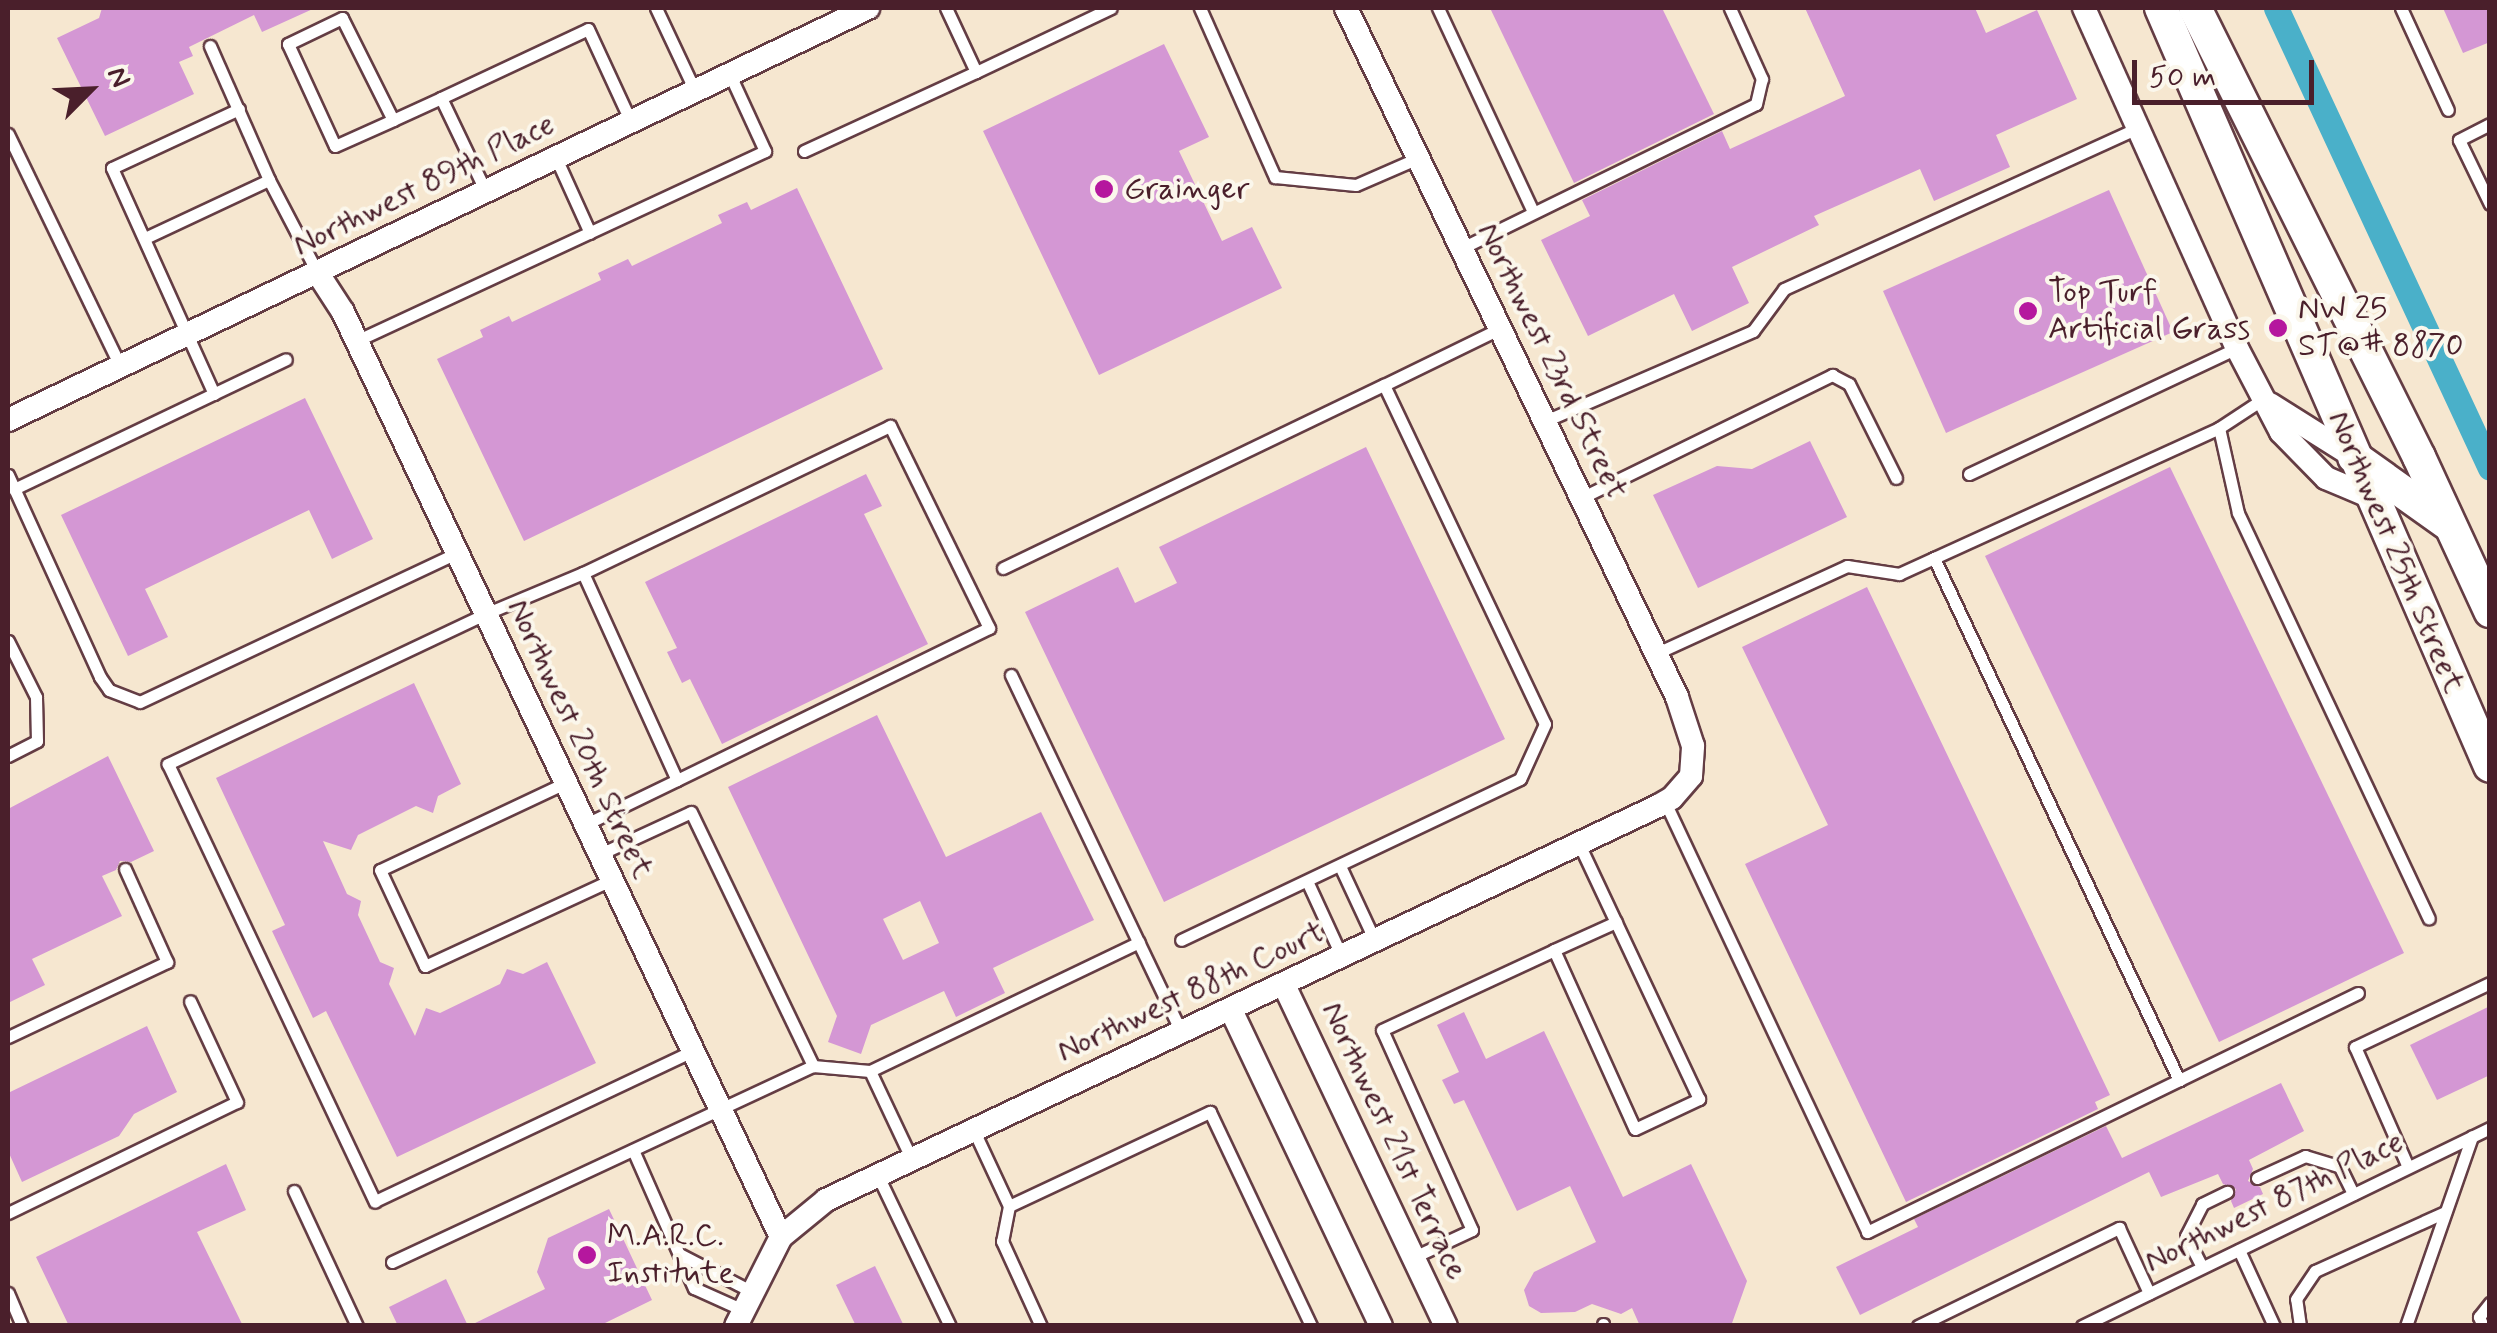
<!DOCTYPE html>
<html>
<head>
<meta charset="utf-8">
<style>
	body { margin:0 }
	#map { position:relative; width:2497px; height:1333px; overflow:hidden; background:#f6e7d0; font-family:Mynerve,sans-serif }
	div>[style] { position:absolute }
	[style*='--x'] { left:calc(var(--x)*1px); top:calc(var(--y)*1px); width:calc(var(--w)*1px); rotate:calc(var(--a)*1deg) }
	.canal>* { height:25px; margin:-12.5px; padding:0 12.5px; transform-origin:12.5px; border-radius:12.5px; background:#4ab0c9 }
	.building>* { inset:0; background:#d497d4 }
	.roads { filter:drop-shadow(2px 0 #643d44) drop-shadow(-2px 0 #643d44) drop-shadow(0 2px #643d44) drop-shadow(0 -2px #643d44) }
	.service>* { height:11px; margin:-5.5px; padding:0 5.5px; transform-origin:5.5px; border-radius:5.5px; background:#fff }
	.minor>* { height:22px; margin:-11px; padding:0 11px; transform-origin:11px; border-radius:11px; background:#fff }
	.secondary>* { height:32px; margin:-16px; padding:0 16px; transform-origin:16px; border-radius:16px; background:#fff }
	.dots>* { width:28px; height:28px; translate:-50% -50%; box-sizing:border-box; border:5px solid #fbf7ec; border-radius:50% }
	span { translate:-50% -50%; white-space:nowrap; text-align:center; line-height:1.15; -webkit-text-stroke:8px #fbf7ec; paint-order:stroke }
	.street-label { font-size:32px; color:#4a1f2b }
	.poi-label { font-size:32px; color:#4a1f2b }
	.left { translate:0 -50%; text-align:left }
	.frame { position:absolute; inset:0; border:10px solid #4a1f2b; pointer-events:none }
	.north { position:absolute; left:40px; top:40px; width:100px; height:100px; -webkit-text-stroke:8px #fbf7ec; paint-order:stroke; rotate:66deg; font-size:28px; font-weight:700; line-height:40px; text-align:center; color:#4a1f2b }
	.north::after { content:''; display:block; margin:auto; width:35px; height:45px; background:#4a1f2b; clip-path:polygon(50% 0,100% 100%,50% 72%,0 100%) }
	.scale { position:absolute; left:2132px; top:60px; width:182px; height:45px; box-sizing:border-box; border:5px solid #4a1f2b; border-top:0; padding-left:12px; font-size:30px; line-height:35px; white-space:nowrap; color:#4a1f2b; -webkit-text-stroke:8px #fbf7ec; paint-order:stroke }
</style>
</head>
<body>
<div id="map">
	<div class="canal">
		<div style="--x:2276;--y:8;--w:507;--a:65.05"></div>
	</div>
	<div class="building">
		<div style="clip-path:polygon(102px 8px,315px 8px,262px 32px,254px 15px,189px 47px,193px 56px,179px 62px,194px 94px,105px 136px,57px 38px,99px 18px)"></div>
		<div style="clip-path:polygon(1490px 8px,1662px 8px,1714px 114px,1574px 183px)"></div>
		<div style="clip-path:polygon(1805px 8px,1975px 8px,1986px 33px,2037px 10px,2077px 99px,1996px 135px,2010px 167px,1934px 201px,1920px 169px,1814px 216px,1819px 225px,1732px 267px,1749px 303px,1692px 331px,1674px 294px,1588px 336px,1541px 240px,1590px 216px,1582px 200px,1722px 131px,1730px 149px,1845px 96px)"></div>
		<div style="clip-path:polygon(2443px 8px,2490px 8px,2490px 42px,2463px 53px)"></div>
		<div style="clip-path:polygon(1164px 44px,1209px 137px,1179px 151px,1222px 241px,1252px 227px,1282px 288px,1099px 375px,983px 131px)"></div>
		<div style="clip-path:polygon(797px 188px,883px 369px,524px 541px,437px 359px,483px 337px,480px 330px,509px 316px,512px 322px,601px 280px,598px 273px,628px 259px,632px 266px,722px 223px,718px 215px,747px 202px,751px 210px)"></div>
		<div style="clip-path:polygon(2109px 190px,2173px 332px,1946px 433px,1883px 291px)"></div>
		<div style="clip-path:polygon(305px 398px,373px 539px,332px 559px,309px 510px,145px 589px,168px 637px,128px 656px,61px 515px)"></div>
		<div style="clip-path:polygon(1810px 441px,1847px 517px,1698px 588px,1653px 495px,1717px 466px,1752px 469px)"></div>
		<div style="clip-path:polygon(1366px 447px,1505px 739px,1164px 902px,1025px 612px,1118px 567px,1135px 603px,1177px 583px,1159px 547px)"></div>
		<div style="clip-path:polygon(2170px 467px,2404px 953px,2219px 1042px,1985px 556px)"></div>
		<div style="clip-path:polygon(866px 474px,882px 506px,864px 514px,928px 644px,722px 744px,690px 679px,682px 683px,667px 652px,677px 648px,645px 582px)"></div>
		<div style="clip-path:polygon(1867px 587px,2110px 1095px,2095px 1102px,2098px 1109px,1906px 1202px,1745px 864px,1828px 825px,1742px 647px)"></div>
		<div style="clip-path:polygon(414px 683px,461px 784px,438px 796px,433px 813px,416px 806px,358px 835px,351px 850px,323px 841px,347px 894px,361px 901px,358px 915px,380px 962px,394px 968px,389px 984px,415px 1036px,426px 1008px,440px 1013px,500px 984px,507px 969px,523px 974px,547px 962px,596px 1063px,397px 1157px,326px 1011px,313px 1018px,272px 931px,285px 925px,216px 778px)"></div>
		<div style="clip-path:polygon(evenodd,877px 715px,946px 857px,1041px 812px,1094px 920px,993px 968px,1005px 993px,956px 1017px,944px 991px,871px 1025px,861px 1054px,828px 1042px,837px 1016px,728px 787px,877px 715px,920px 901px,939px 943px,903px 960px,883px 919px,920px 901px)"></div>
		<div style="clip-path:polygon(108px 756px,154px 851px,131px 862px,120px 861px,116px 870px,102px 876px,122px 916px,32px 959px,45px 985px,8px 1003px,8px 809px)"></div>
		<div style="clip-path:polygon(2490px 1006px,2490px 1075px,2437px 1100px,2410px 1045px)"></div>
		<div style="clip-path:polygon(1464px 1012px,1486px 1059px,1544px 1031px,1623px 1197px,1691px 1164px,1747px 1281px,1731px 1326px,1640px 1326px,1632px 1308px,1621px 1314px,1592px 1304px,1575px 1312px,1541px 1313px,1529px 1306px,1524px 1290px,1534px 1272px,1596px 1242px,1570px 1186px,1517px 1211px,1464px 1100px,1454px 1104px,1442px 1080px,1459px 1072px,1437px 1025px)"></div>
		<div style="clip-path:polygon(147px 1026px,177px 1092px,134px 1114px,119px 1136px,22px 1182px,8px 1151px,8px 1093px)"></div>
		<div style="clip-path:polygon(2281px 1083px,2304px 1131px,2249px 1160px,2253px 1169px,2248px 1181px,2260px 1187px,2263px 1194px,2234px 1208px,2231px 1201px,2236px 1189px,2223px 1184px,2218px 1174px,2161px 1197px,2149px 1172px,1860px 1315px,1836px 1267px,1918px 1227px,1914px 1219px,2106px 1126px,2122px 1158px)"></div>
		<div style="clip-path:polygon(226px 1164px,246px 1210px,197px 1232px,243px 1326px,69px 1326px,36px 1257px)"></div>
		<div style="clip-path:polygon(609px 1209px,652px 1300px,599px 1326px,469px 1326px,545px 1289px,537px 1272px,548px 1238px)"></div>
		<div style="clip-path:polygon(875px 1266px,904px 1326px,856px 1326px,836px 1285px)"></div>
		<div style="clip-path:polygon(446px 1279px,468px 1326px,398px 1326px,389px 1307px)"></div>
	</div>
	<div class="roads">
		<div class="service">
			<div style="--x:656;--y:8;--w:92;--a:64.8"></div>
			<div style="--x:1200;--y:8;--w:185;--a:66.1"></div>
			<div style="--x:1275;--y:177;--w:81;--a:5.6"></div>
			<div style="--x:1356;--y:185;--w:68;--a:-23.5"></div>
			<div style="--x:1438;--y:8;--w:225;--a:65"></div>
			<div style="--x:2401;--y:8;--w:112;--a:65.3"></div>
			<div style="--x:210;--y:46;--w:146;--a:66.2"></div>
			<div style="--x:269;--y:180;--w:104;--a:62.4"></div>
			<div style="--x:976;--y:72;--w:149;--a:-25.4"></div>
			<div style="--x:441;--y:98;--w:162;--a:-25.1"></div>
			<div style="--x:588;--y:29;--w:102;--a:65.2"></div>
			<div style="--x:393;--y:120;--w:114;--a:-116.6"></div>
			<div style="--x:342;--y:18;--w:60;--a:154.3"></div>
			<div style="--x:288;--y:44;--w:112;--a:65.3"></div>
			<div style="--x:335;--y:146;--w:64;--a:-24.1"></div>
			<div style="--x:393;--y:120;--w:53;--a:-24.6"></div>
			<div style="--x:441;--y:98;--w:104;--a:64.4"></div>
			<div style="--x:2490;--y:124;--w:35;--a:153"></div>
			<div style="--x:2459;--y:140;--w:71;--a:64.2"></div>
			<div style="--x:8;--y:134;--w:258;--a:64.2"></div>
			<div style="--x:804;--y:151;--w:189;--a:-24.7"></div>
			<div style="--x:976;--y:72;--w:71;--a:-115.1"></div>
			<div style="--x:556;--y:158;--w:82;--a:65.6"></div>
			<div style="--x:145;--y:238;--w:137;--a:-25.1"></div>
			<div style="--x:1462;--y:248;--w:327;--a:-26.1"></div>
			<div style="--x:1756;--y:104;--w:26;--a:-77"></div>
			<div style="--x:1762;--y:79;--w:78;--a:-114.3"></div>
			<div style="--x:356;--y:341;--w:451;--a:-24.9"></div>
			<div style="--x:765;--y:151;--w:84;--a:-114.7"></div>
			<div style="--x:1384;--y:385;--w:130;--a:-26"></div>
			<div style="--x:214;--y:394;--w:248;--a:-114.3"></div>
			<div style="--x:112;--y:168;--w:140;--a:-24.9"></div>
			<div style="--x:1545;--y:421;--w:227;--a:-23.4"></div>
			<div style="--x:1753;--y:331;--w:52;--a:-53.6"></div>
			<div style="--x:1784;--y:289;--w:389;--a:-24.5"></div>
			<div style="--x:2219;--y:428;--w:87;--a:77.4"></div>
			<div style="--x:2238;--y:513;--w:448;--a:64.8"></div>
			<div style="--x:1969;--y:474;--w:296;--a:-25.2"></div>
			<div style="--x:8;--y:475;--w:222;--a:65.5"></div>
			<div style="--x:100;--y:677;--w:16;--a:55"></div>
			<div style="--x:109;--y:690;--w:33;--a:21"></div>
			<div style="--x:140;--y:702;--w:350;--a:-25.2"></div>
			<div style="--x:14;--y:489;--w:301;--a:-25.5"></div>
			<div style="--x:1581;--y:498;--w:280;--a:-26.1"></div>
			<div style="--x:1832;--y:375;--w:19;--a:28"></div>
			<div style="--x:1849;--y:384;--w:105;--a:63.4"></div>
			<div style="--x:1934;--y:558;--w:577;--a:64.86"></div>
			<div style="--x:1003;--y:568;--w:423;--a:-25.7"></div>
			<div style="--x:1384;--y:385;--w:375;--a:64.6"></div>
			<div style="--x:1545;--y:724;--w:60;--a:114.4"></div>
			<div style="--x:1520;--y:779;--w:375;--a:154.6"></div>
			<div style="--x:583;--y:573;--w:106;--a:157.3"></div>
			<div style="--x:485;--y:614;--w:351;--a:154.7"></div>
			<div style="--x:168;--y:764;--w:484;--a:64.7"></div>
			<div style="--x:375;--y:1201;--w:352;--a:-25.3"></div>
			<div style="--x:8;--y:641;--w:63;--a:63.4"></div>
			<div style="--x:36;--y:697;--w:44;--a:88.7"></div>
			<div style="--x:37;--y:741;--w:33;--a:153"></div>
			<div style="--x:1657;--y:653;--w:209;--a:-24.6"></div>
			<div style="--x:1847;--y:566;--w:53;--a:8.7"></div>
			<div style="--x:1899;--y:574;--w:352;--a:-24.5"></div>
			<div style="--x:2219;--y:428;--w:53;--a:-33.4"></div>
			<div style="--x:1011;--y:675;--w:397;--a:64.5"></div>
			<div style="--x:565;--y:783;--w:204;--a:154.8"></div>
			<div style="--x:380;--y:870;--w:106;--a:64.9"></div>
			<div style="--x:425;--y:966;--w:205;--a:-24.8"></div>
			<div style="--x:1665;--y:802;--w:475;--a:64.8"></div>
			<div style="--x:1867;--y:1232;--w:546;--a:-25.96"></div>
			<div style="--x:584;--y:825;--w:103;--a:-25.8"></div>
			<div style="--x:677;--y:780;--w:347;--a:-26"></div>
			<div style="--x:989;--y:628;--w:225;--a:-116.1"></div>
			<div style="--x:890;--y:426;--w:340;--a:154.4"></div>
			<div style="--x:583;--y:573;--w:227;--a:65.6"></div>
			<div style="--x:598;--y:855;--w:102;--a:-24.8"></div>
			<div style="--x:691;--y:812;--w:282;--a:64.3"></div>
			<div style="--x:813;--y:1066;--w:57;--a:5"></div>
			<div style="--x:870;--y:1071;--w:98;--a:64.7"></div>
			<div style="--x:1340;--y:866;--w:83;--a:65"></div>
			<div style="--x:1307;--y:881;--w:84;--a:65.3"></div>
			<div style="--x:1554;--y:950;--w:68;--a:-24.3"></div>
			<div style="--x:8;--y:1037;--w:176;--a:-25.3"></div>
			<div style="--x:167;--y:962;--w:102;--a:-114.3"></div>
			<div style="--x:870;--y:1071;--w:298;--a:-25.6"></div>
			<div style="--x:974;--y:1131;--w:83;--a:65"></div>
			<div style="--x:1009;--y:1206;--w:222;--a:-25.1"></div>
			<div style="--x:1210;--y:1112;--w:237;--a:64.7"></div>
			<div style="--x:633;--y:1150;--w:151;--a:66.2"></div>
			<div style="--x:694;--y:1288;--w:54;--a:24.2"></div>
			<div style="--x:2408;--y:1167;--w:131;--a:-113.8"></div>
			<div style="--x:2355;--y:1047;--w:149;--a:-25.4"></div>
			<div style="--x:878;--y:1176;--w:166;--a:64.4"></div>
			<div style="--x:2257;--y:1178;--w:53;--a:-24.6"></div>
			<div style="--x:2305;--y:1156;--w:37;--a:17"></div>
			<div style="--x:2340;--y:1167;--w:30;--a:64"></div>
			<div style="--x:294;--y:1191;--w:149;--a:65"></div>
			<div style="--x:1009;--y:1206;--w:36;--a:101"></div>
			<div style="--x:1002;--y:1241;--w:94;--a:65.4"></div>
			<div style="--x:8;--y:1213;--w:254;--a:-25.9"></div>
			<div style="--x:237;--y:1102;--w:111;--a:-115"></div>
			<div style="--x:2239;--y:1250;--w:84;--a:65.3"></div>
			<div style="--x:679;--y:1254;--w:81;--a:27.2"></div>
			<div style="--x:1414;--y:1257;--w:64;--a:-25"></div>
			<div style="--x:1472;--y:1230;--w:219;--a:-114.2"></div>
			<div style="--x:1382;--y:1030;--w:190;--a:-24.9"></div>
			<div style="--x:1554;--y:950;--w:196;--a:65.7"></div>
			<div style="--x:1635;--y:1129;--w:71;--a:-25.1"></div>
			<div style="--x:1699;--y:1099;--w:284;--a:-115.2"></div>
			<div style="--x:392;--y:1262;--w:464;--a:-25"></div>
			<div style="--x:2202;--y:1267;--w:35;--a:-117"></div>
			<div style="--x:2186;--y:1236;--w:36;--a:-63"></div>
			<div style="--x:2202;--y:1204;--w:28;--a:-26"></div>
			<div style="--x:8;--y:1293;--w:36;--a:67"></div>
			<div style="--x:1603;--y:1326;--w:2;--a:-90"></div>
			<div style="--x:1918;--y:1326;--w:224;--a:-26"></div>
			<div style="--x:2119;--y:1228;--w:72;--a:65.2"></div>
			<div style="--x:2082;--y:1326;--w:454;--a:-25.9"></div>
			<div style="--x:2300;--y:1326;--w:27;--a:-98"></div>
			<div style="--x:2296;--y:1299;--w:34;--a:-56"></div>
			<div style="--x:2315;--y:1271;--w:143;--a:-24.4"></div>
			<div style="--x:2406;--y:1326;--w:201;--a:-70.8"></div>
			<div style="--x:2483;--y:1326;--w:10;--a:-114"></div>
			<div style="--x:2479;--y:1317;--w:18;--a:-52"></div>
		</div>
		<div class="minor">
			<div style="--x:2084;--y:8;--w:373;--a:65.8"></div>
			<div style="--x:2237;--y:348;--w:95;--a:62.4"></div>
			<div style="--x:2281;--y:432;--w:64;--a:45.6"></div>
			<div style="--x:2326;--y:478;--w:49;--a:22.9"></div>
			<div style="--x:317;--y:272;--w:48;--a:57"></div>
			<div style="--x:343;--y:312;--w:1023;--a:64.66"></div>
			<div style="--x:2270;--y:404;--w:99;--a:32.2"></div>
			<div style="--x:8;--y:420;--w:954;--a:-25.6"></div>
			<div style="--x:1284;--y:985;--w:378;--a:64.6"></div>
			<div style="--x:1231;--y:1010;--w:350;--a:64.6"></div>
			<div style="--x:736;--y:1326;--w:100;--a:-63.2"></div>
			<div style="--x:781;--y:1237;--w:58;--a:-39.4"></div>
			<div style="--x:826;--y:1200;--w:921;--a:-25.34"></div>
			<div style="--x:1658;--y:806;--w:16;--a:-30"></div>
			<div style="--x:1672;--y:798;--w:29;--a:-49"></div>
			<div style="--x:1691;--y:776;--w:30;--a:-86"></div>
			<div style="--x:1693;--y:746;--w:52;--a:-108.1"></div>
			<div style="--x:1677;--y:697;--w:764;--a:-115.66"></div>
		</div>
		<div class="secondary">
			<div style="--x:2161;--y:8;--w:826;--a:66.54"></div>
			<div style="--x:2195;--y:8;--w:502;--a:63.49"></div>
			<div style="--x:2419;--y:457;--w:170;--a:65.2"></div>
			<div style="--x:2354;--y:457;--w:115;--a:35.5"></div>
		</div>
	</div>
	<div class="dots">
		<div style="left:1104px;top:189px;background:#b5179e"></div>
		<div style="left:2028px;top:311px;background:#b5179e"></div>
		<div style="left:2278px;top:328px;background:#b5179e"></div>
		<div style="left:587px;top:1255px;background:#b5179e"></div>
	</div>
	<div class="street-label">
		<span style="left:424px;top:185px;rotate:-26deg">Northwest 89th Place</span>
		<span style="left:1552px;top:361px;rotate:64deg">Northwest 23rd Street</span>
		<span style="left:2396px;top:552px;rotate:67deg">Northwest 25th Street</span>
		<span style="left:580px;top:739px;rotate:65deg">Northwest 20th Street</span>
		<span style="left:1191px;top:992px;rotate:-25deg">Northwest 88th Court</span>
		<span style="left:1394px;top:1141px;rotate:65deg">Northwest 21st Terrace</span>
		<span style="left:2274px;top:1202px;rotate:-26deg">Northwest 87th Place</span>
	</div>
	<div class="poi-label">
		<span class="left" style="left:1124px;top:189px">Grainger</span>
		<span class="left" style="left:2048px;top:311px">Top Turf<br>Artificial Grass</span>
		<span class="left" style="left:2298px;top:328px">NW 25<br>ST@# 8870</span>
		<span class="left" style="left:607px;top:1255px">M.A.R.C.<br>Institute</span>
	</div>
	<div class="frame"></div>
	<div class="north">N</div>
	<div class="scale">50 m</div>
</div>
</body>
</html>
